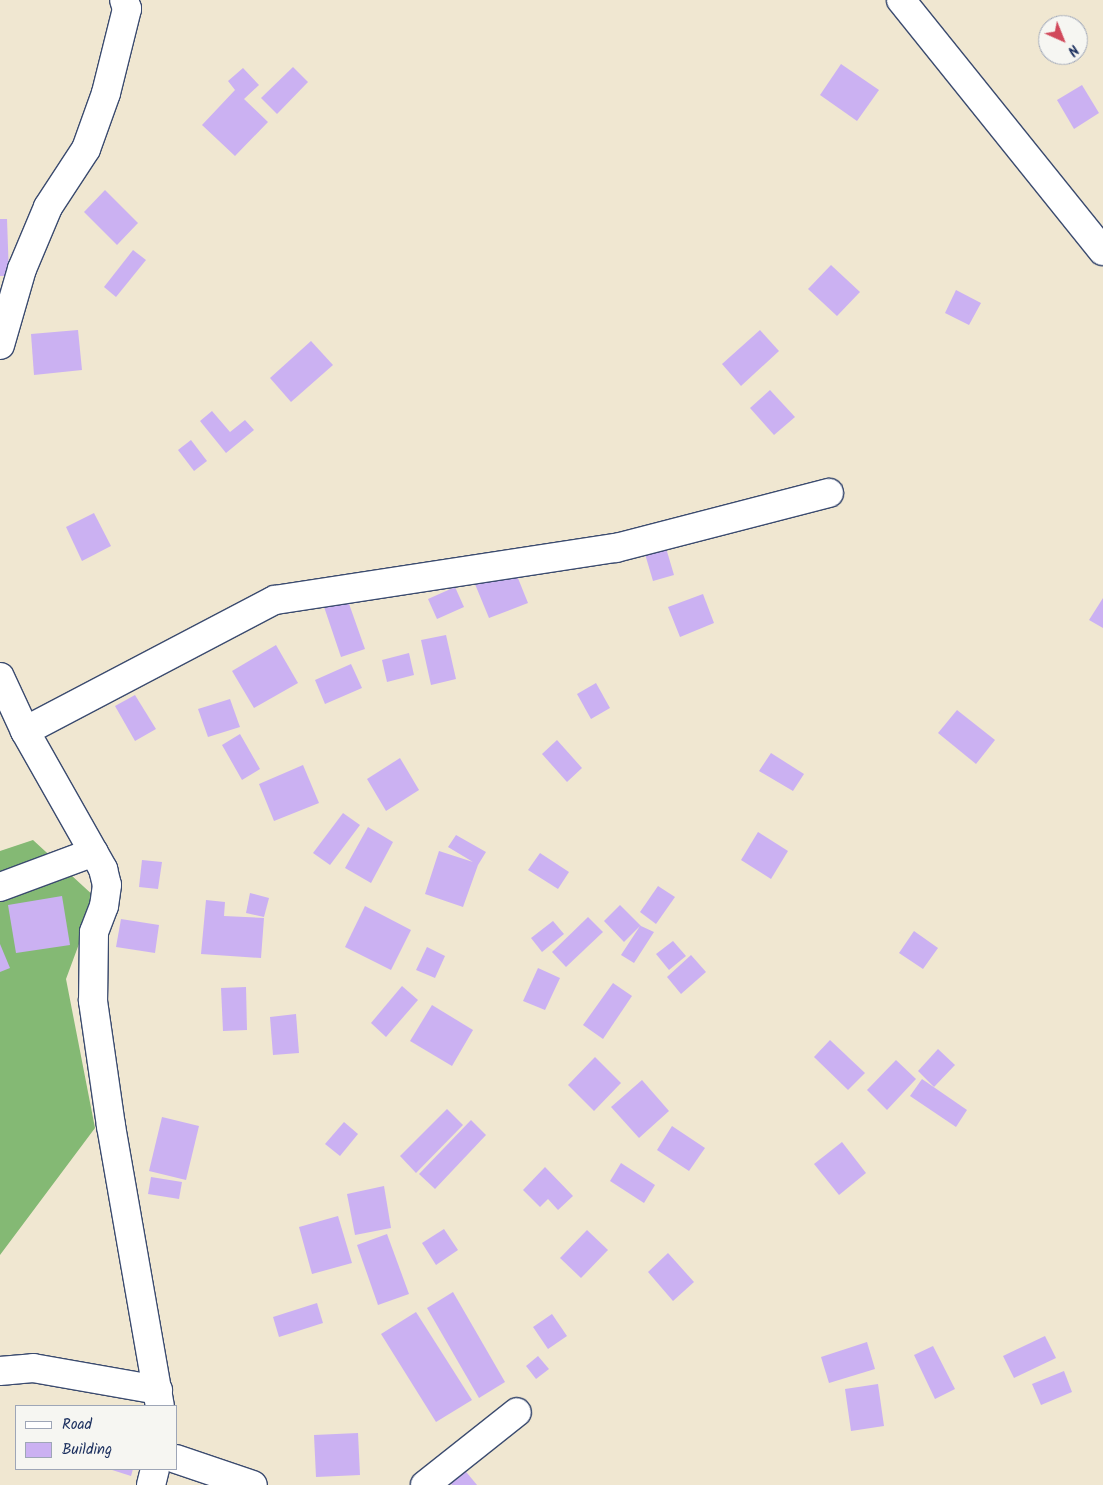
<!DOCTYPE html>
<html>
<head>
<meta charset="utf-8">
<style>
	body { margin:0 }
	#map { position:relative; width:1103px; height:1485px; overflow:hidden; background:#f0e7d1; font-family:Kalam,sans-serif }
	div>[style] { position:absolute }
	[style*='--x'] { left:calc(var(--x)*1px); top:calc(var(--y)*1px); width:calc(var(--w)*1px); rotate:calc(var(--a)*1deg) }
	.forest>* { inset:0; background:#84b974 }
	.building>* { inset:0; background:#cbb1f2 }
	.roads { filter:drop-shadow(1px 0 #3b4b6f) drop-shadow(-1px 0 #3b4b6f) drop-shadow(0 1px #3b4b6f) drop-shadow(0 -1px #3b4b6f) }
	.minor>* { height:28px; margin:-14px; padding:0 14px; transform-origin:14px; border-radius:14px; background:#fff }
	span { translate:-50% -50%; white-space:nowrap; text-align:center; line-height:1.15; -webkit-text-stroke:5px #f6f6f2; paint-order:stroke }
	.legend { position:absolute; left:15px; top:1405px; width:162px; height:65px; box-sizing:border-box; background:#f6f6f2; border:1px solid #9ea6b7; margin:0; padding:6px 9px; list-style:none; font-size:15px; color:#1b2f5e }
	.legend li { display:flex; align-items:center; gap:10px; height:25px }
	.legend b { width:25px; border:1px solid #9ea6b7 }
	.north { position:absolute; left:1038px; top:15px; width:50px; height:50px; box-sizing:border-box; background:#f6f6f2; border:1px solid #9ea6b7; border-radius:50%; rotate:136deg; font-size:14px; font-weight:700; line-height:20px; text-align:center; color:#1b2f5e }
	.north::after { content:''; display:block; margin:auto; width:18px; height:22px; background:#d1495b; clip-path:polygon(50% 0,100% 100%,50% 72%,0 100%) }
</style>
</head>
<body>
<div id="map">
	<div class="forest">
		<div style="clip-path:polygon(33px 840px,96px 898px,66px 979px,95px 1128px,0 1255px,0 851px)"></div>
	</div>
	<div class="building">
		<div style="clip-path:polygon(841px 64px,879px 90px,857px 121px,820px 95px)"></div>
		<div style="clip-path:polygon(293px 67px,308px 82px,277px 114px,261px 98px)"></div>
		<div style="clip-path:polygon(243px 68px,259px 85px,244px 99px,268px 122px,235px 156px,202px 125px,235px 90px,228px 81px)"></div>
		<div style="clip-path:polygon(1082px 85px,1099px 113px,1074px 129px,1057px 100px)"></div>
		<div style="clip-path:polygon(105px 190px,138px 223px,117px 245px,84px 212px)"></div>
		<div style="clip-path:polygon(0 219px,7px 219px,9px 276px,0 276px)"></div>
		<div style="clip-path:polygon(133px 250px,146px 260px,116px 297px,104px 287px)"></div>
		<div style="clip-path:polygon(831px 265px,860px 292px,837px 316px,808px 289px)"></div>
		<div style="clip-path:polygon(956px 290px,981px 303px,969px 325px,945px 313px)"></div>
		<div style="clip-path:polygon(78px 330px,82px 370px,34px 375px,31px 334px)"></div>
		<div style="clip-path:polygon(760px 330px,779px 351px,741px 386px,722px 364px)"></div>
		<div style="clip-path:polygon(311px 341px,333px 365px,291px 402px,270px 378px)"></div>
		<div style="clip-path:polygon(770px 390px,795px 417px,774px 435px,750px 408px)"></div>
		<div style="clip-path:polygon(212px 411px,230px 432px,245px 420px,254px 430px,226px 453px,200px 421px)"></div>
		<div style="clip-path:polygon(191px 440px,207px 461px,194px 471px,178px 450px)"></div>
		<div style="clip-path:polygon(94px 513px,111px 546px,82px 561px,66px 527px)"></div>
		<div style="clip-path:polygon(666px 548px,674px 575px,653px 581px,645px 554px)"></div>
		<div style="clip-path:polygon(509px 556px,528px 603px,489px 618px,470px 572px)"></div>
		<div style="clip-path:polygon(342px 584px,365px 649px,341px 657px,319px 592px)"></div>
		<div style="clip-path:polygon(455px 587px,464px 607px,437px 619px,428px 599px)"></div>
		<div style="clip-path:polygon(703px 594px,714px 623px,680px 637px,668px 607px)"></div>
		<div style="clip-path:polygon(1103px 598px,1103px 628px,1089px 620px)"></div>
		<div style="clip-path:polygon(446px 635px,456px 679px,431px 685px,421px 640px)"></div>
		<div style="clip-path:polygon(276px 645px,298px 683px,254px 708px,232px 671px)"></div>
		<div style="clip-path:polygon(409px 653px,414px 675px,387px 682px,382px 660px)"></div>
		<div style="clip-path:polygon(351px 664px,362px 688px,325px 704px,315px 680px)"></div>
		<div style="clip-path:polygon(596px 683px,610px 708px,591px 719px,577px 694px)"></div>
		<div style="clip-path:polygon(135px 695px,156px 729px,135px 741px,115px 706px)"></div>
		<div style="clip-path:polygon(230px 699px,240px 727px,208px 737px,198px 709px)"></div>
		<div style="clip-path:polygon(957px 710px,995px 740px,976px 764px,938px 733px)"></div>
		<div style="clip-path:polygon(240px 734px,260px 769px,242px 780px,222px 745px)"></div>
		<div style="clip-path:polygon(557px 740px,582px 768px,567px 782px,542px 754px)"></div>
		<div style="clip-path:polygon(771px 753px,804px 774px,793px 791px,759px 771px)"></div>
		<div style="clip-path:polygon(400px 758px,419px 790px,386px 811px,367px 779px)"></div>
		<div style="clip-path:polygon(303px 765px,319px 803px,274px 821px,259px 784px)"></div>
		<div style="clip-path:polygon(343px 813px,360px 825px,330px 865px,313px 853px)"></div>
		<div style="clip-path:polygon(368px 827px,393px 842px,371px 883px,345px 868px)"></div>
		<div style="clip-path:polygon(758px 832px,788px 851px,771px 879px,741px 860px)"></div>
		<div style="clip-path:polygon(456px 835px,486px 852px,478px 865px,463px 907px,425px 894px,439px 851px,473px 862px,448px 847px)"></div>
		<div style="clip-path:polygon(540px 853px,569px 872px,558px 889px,528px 870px)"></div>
		<div style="clip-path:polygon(142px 860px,162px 862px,158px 889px,139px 887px)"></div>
		<div style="clip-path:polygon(658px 886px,675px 897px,656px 924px,640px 912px)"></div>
		<div style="clip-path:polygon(250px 893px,269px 898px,264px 917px,246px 913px)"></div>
		<div style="clip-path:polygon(62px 896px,70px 945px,16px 953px,8px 905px)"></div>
		<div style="clip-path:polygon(206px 900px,225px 902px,224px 916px,264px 918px,261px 958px,201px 954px)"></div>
		<div style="clip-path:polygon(620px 905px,641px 926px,654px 932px,634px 963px,621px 955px,640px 926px,624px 942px,604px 921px)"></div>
		<div style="clip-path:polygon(365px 906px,411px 930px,391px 970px,345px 947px)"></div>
		<div style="clip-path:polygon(588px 917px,603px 932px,566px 967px,552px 952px)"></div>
		<div style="clip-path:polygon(121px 919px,159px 925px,155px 953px,116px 947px)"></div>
		<div style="clip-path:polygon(553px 921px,564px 934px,542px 952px,531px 938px)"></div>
		<div style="clip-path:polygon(914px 931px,938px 948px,923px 969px,899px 953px)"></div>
		<div style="clip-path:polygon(673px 941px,686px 956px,669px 970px,656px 954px)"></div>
		<div style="clip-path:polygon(0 944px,10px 968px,0 972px)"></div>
		<div style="clip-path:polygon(427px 947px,445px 956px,435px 978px,416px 970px)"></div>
		<div style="clip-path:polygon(691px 955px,706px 972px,681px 994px,667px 977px)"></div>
		<div style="clip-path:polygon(538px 968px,560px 978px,545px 1010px,523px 1001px)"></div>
		<div style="clip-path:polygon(613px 983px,632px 996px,603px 1039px,583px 1025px)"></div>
		<div style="clip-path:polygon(402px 986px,418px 1000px,386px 1037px,371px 1023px)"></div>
		<div style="clip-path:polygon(246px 987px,247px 1030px,223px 1031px,221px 988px)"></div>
		<div style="clip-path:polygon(432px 1005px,473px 1030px,452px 1066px,410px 1041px)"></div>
		<div style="clip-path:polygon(296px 1014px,299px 1053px,273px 1055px,270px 1017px)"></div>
		<div style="clip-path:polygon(830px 1040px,865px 1073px,848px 1090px,814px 1057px)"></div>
		<div style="clip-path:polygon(938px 1049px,955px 1065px,934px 1087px,918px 1071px)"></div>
		<div style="clip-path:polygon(595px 1057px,621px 1083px,594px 1111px,568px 1085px)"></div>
		<div style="clip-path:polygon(896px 1060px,916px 1079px,887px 1110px,867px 1090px)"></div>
		<div style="clip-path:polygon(922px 1079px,967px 1110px,956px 1127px,910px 1096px)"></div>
		<div style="clip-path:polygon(642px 1080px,669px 1111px,639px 1138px,611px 1107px)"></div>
		<div style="clip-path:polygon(447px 1109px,463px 1125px,416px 1173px,400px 1156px)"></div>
		<div style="clip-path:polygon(162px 1117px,199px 1126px,186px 1180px,149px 1171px)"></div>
		<div style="clip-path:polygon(471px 1120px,486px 1135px,435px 1189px,419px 1174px)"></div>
		<div style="clip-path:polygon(344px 1122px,358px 1134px,340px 1156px,325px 1144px)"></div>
		<div style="clip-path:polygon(672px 1126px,705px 1148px,689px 1171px,657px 1150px)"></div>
		<div style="clip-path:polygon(842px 1142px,866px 1173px,839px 1195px,814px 1164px)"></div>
		<div style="clip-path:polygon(621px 1163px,655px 1185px,644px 1203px,610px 1181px)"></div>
		<div style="clip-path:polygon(545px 1167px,573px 1196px,558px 1210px,548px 1199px,540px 1207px,523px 1190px)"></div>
		<div style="clip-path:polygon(151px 1177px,182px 1182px,179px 1199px,148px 1194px)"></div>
		<div style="clip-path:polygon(384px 1186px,391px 1228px,355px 1235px,347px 1194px)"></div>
		<div style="clip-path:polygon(338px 1216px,352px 1263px,312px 1274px,299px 1227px)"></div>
		<div style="clip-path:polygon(444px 1229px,458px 1250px,436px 1265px,422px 1243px)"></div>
		<div style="clip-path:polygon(587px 1230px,608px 1250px,581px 1278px,560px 1258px)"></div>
		<div style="clip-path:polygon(387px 1234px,409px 1294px,378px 1305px,357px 1245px)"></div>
		<div style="clip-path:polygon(668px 1253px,694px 1282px,673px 1301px,648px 1272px)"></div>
		<div style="clip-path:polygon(453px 1292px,505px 1382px,479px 1398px,427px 1308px)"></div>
		<div style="clip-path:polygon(317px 1303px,323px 1323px,279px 1337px,273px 1317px)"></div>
		<div style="clip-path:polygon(416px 1312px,472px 1400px,436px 1422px,381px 1334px)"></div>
		<div style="clip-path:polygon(552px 1314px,567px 1336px,548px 1349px,533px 1327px)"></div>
		<div style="clip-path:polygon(1045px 1336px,1056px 1358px,1014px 1378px,1003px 1356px)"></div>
		<div style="clip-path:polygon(867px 1342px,875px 1369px,829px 1383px,821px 1357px)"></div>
		<div style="clip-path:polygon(933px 1346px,955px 1389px,935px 1399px,914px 1355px)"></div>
		<div style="clip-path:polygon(538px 1356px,549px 1369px,536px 1379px,526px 1366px)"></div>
		<div style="clip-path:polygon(1064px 1371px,1072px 1392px,1041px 1405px,1032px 1384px)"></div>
		<div style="clip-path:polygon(878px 1384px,884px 1426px,851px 1431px,845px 1389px)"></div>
		<div style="clip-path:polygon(358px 1433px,360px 1475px,316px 1477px,314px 1435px)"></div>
		<div style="clip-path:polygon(458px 1462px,477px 1485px,452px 1485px,443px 1475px)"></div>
		<div style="clip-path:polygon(109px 1469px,133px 1469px,131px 1476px)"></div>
	</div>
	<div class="roads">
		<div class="minor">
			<div style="--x:901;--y:0;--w:322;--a:51.2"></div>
			<div style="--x:0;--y:345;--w:79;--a:-73.9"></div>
			<div style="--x:22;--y:269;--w:67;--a:-67.2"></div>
			<div style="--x:48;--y:207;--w:69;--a:-56.8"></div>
			<div style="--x:86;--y:149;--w:59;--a:-70.3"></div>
			<div style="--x:106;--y:93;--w:87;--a:-76"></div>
			<div style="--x:127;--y:9;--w:9;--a:-108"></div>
			<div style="--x:0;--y:677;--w:60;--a:65.2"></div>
			<div style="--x:25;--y:731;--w:159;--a:60.5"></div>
			<div style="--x:103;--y:869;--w:16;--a:76"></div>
			<div style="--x:107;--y:885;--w:21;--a:98"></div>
			<div style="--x:104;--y:906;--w:28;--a:111"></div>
			<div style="--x:94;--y:932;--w:69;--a:90.8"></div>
			<div style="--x:93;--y:1001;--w:126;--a:81.8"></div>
			<div style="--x:111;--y:1126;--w:284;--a:80.1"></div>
			<div style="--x:25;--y:731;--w:282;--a:-27.7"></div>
			<div style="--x:275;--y:600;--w:345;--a:-8.7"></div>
			<div style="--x:616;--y:548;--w:220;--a:-14.5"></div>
			<div style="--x:0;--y:887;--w:100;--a:-20.4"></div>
			<div style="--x:0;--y:1371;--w:33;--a:-5"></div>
			<div style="--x:33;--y:1368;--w:127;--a:10"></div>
			<div style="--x:176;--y:1459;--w:81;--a:18.7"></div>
			<div style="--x:151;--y:1485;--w:16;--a:-76"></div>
			<div style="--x:425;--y:1485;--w:117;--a:-38.4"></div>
		</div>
	</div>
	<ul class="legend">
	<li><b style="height:6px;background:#fff"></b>Road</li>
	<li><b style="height:14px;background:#cbb1f2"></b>Building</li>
	</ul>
	<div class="north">N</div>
</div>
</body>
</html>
